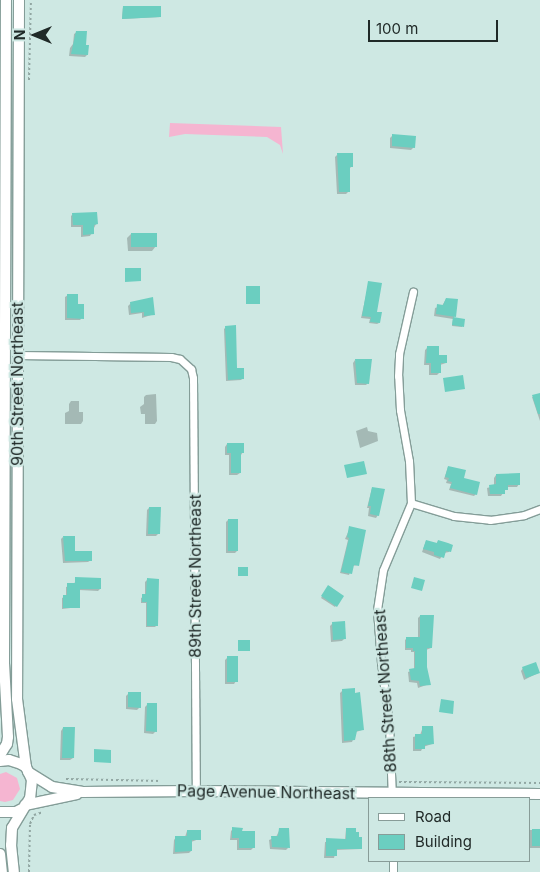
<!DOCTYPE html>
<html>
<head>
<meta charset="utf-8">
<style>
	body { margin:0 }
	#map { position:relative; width:540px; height:872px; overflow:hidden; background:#cee8e3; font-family:Inter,sans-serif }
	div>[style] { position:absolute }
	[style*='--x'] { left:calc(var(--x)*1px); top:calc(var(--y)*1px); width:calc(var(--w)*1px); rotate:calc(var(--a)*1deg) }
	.green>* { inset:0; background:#f5b5d1 }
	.shadow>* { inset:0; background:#0003 }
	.building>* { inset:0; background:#6bcec0 }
	.path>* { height:2px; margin-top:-1px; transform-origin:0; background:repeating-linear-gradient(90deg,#91a6a2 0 2.5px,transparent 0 5px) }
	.roads { filter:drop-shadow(1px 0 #849d98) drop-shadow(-1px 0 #849d98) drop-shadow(0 1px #849d98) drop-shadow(0 -1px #849d98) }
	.street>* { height:7px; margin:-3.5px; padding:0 3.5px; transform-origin:3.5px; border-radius:3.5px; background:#fff }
	.secondary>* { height:10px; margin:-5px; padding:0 5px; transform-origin:5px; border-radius:5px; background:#fff }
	span { translate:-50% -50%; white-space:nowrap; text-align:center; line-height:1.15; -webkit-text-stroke:4.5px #cee8e3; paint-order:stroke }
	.street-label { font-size:16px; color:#202a28 }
	.legend { position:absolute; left:368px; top:797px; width:162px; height:65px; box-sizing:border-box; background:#cee8e3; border:1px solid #889c98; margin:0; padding:6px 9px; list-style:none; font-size:15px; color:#202a28 }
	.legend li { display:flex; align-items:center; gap:10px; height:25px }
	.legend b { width:25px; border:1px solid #889c98 }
	.north { position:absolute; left:10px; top:10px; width:50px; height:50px; -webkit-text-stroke:4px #cee8e3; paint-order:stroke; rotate:270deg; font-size:14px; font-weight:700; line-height:20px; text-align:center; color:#202a28 }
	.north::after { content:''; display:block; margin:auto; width:18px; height:22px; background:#202a28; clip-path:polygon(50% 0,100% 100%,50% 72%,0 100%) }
	.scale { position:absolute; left:368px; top:20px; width:130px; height:22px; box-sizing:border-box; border:2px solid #202a28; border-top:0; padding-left:6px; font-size:15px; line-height:18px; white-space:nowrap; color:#202a28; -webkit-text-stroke:4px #cee8e3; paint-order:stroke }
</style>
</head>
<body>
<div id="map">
	<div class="green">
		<div style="clip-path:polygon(170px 123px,281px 127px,283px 154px,280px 145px,267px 137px,185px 134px,169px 137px)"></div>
		<div style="clip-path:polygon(6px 772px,17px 778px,20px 789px,13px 800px,5px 802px,0 801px,0 774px)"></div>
	</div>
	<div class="shadow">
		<div style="clip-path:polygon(123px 7px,160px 17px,122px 19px)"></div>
		<div style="clip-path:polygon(77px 32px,85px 46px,87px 55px,85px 57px,69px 56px,70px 48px,73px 44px,74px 34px)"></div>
		<div style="clip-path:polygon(393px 135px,414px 147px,411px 150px,390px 148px,390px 138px)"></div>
		<div style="clip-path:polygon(337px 155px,352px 166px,349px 169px,349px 191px,346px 194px,337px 194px,335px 157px)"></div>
		<div style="clip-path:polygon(73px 214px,96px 224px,90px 236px,81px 237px,81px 227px,71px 227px,71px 216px)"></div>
		<div style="clip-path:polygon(131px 234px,156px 246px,152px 251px,128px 251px,127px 238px)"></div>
		<div style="clip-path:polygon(369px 282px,379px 323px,377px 324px,369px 323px,370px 319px,361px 318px)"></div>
		<div style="clip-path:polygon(68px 295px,77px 305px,82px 318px,80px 320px,65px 320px,65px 297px)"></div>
		<div style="clip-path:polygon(446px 299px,455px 316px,453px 318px,463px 320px,462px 327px,452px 326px,453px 319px,434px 316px,435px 308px,442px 306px)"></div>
		<div style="clip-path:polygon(131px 303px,154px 314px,142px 318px,142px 313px,129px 315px,128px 306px)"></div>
		<div style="clip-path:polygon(226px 327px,236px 369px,243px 378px,241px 380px,226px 381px,224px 329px)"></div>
		<div style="clip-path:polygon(428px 347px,446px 363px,440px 365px,440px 372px,437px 375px,429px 375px,429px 365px,424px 365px,425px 350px)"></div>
		<div style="clip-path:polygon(355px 360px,368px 383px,366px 385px,355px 385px,353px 363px)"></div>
		<div style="clip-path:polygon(156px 394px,157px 421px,155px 424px,145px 424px,145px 414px,141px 414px,140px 407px,144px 404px,144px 397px,146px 395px)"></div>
		<div style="clip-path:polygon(532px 397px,540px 398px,540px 421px)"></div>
		<div style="clip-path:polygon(71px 401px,79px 401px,79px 412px,83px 412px,83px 421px,81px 424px,65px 424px,65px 413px,69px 411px,69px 404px)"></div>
		<div style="clip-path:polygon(367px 427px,368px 431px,377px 433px,378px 441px,360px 448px,356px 431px)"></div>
		<div style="clip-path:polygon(227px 444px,243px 452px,241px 455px,240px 473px,237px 475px,229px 475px,229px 455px,225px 455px,225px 447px)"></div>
		<div style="clip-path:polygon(448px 467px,476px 494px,474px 496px,449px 490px,451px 484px,446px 483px,447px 480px,444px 479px)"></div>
		<div style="clip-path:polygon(496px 475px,519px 484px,517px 487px,507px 487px,501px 496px,488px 496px,487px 488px,494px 486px,494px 478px)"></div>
		<div style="clip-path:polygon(372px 488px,378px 515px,376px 518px,368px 516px,369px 508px,367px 508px)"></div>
		<div style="clip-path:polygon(149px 508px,158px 534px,156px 536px,146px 536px,147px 510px)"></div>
		<div style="clip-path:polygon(228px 520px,237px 551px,235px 553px,226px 553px,226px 522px)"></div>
		<div style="clip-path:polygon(350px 528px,358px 565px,352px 566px,349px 575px,340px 573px,348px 540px,345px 539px)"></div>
		<div style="clip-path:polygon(63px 537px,73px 552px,91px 560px,88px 562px,63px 563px,61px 539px)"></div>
		<div style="clip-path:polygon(426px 541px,436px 544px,438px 541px,451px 546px,449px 552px,444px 553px,440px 559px,422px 552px)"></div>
		<div style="clip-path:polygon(76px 578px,100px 589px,98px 591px,79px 590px,79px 607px,62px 609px,62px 598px,66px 596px,66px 587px,74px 585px)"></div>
		<div style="clip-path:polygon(147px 580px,157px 625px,155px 627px,146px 627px,146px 603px,141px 603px,141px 598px,145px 596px,145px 582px)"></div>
		<div style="clip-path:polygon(329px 586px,343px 596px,335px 607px,321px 598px)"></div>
		<div style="clip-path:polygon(420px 616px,431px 648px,426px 650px,426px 667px,429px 684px,418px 688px,417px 683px,409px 682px,408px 672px,414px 670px,414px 652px,411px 652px,411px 650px,405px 650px,405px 640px,407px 638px,418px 638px,418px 618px)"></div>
		<div style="clip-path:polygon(333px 623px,344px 639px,342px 641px,331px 642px,330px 626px)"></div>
		<div style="clip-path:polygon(228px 657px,236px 681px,234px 684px,225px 684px,225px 660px)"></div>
		<div style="clip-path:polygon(523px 668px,538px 673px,524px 680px,521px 671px)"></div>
		<div style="clip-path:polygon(343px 690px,362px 730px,356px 732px,352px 742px,342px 743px,340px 693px)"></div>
		<div style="clip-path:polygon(129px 693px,140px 707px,137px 710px,126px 709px,126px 696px)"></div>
		<div style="clip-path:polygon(148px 704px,156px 731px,153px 734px,144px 733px,145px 707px)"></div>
		<div style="clip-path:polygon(423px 727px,432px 744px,423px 747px,421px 751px,413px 751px,413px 737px,420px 735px)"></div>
		<div style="clip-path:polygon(63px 728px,73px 758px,70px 760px,60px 760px,61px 731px)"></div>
		<div style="clip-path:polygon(233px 829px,241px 832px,253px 848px,251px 850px,237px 850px,237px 840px,230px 840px,231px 831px)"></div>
		<div style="clip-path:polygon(280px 829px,288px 848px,286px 850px,270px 849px,269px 840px,276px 837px)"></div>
		<div style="clip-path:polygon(346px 829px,361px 849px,336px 850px,334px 858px,324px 858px,325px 842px,345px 840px)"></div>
		<div style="clip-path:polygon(529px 830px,540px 830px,540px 848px,529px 848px)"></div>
		<div style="clip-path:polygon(187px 831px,199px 839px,191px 842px,191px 851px,189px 853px,173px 854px,174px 840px,176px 837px,185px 837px)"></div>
	</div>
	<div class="building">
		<div style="clip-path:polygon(123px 6px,161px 6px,161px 17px,122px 19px)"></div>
		<div style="clip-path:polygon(76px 31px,87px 31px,86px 45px,89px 45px,88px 55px,71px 54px)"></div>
		<div style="clip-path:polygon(392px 134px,416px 136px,415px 148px,392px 146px)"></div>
		<div style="clip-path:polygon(337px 153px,353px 153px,353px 167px,350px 167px,350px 192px,339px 192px)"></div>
		<div style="clip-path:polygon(97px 212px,98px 224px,94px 225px,94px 234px,83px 235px,83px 225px,73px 225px,72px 213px)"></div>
		<div style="clip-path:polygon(131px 233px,157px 233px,157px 247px,131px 247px)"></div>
		<div style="clip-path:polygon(125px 268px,141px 268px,141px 281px,125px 282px)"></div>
		<div style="clip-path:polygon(368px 281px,382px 283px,377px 312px,382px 312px,380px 323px,370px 322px,371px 317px,362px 316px)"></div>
		<div style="clip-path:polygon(246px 286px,260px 286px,260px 304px,246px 304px)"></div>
		<div style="clip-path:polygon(67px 294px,78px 294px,78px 304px,84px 304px,84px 319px,67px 318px)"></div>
		<div style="clip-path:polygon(153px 297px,155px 315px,144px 316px,144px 312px,131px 313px,130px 302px)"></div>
		<div style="clip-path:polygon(446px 298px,458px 299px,456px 317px,436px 314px,437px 304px,443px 305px)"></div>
		<div style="clip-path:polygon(453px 317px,465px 319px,464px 327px,452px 325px)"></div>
		<div style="clip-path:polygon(236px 325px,237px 368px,244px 368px,244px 379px,228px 380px,225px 326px)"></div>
		<div style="clip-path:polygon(427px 346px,439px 346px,439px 355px,447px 355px,447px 363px,441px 363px,441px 373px,431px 373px,431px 363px,426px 363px)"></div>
		<div style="clip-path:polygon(355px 359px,372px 359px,369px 384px,357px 383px)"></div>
		<div style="clip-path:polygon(463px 375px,465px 389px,445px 392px,443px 378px)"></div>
		<div style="clip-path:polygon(540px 393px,540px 414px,538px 414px,532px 395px)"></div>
		<div style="clip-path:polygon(227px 443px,244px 443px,244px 453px,241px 453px,241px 473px,231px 473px,231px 453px,227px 453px)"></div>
		<div style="clip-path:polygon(364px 461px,367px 474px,347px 478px,344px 465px)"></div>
		<div style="clip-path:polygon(448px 466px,466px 470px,464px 478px,480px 482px,477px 495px,450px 488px,452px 482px,448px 481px,449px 478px,445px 477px)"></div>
		<div style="clip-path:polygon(520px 473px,520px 485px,508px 485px,508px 490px,505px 490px,505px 494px,490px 494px,489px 485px,496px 484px,496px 474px)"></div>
		<div style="clip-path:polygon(372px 487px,385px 489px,379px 516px,370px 514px,371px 506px,368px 506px)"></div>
		<div style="clip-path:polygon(149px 507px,161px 507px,160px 534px,148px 534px)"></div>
		<div style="clip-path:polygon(228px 519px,238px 519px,238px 551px,228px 551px)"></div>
		<div style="clip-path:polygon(349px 526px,366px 530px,359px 566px,354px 565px,352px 574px,341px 572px,349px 538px,347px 537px)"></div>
		<div style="clip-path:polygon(63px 536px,75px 536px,75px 551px,92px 551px,92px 561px,65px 561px)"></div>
		<div style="clip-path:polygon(426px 540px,437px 543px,438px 540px,448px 543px,453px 545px,451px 552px,446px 551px,444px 558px,434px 555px,434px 552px,423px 549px)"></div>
		<div style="clip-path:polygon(238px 567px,248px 567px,248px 576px,238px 576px)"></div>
		<div style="clip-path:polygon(75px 577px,101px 578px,101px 589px,80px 589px,80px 608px,63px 608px,63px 595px,67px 595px,67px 583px,75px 583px)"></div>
		<div style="clip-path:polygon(414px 577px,425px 580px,422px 591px,411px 588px)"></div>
		<div style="clip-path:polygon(147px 578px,159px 579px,158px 626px,147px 626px,147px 602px,142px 602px,142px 594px,146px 594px)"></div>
		<div style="clip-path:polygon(328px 585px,344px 596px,337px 607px,321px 596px)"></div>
		<div style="clip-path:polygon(420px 615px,434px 615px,432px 648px,427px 648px,427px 667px,431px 685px,420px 686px,419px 681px,411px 680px,410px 674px,409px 669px,415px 668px,415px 651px,413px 651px,413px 648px,406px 648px,406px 637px,420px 637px)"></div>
		<div style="clip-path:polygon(345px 621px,346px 639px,333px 640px,332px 622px)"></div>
		<div style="clip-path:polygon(238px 640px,250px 640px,250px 651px,238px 651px)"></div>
		<div style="clip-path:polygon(227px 656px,238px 656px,238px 682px,227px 682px)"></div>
		<div style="clip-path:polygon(536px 662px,540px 673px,526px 678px,522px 667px)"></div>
		<div style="clip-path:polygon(355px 688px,355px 693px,360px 692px,364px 730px,357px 731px,355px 740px,344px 741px,342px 689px)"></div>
		<div style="clip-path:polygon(128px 692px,141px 692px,141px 708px,128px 707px)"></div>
		<div style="clip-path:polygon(441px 699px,454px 701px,453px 714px,439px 712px)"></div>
		<div style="clip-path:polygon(147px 703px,157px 703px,157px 732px,146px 731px)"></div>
		<div style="clip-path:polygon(422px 726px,433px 726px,434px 744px,425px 745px,425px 749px,415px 749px,415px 734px,422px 734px)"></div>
		<div style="clip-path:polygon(63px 727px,75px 727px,74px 758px,62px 758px)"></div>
		<div style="clip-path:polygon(94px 749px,111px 750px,111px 763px,94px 762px)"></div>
		<div style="clip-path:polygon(232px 827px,243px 828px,242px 831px,255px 831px,255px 848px,239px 848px,239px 838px,232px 838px)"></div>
		<div style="clip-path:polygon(279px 828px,289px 828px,290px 848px,272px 847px,271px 836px,278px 836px)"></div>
		<div style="clip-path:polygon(346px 828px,356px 828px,356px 832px,359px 832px,359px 837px,362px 837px,362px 849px,337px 849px,337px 856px,326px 856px,326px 838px,346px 839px)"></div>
		<div style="clip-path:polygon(532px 829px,540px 829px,540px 846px,532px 846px)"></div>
		<div style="clip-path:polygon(187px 830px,201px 830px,201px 840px,192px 840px,192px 851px,175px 852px,175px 836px,187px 836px)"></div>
	</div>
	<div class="path">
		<div style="--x:29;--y:80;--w:80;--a:-88.6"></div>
		<div style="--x:66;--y:779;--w:95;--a:1.2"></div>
		<div style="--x:399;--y:782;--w:141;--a:0.4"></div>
		<div style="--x:29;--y:872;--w:48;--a:-88.8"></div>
		<div style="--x:30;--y:824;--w:10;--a:-66"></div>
		<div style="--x:34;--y:815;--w:9;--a:-18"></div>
	</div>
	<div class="roads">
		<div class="street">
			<div style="--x:17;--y:355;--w:154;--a:0.7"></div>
			<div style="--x:171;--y:357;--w:9;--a:13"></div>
			<div style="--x:180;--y:359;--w:15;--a:42"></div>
			<div style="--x:191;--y:369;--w:9;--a:77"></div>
			<div style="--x:193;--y:378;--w:413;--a:89.6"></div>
			<div style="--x:411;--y:503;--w:45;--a:16.8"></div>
			<div style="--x:454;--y:516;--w:36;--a:6"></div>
			<div style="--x:490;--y:520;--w:34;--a:-8"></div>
			<div style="--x:524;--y:515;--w:17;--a:-21"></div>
			<div style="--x:392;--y:798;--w:74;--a:-92.3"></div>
			<div style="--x:389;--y:724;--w:63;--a:-97.4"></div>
			<div style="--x:381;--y:662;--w:52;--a:-94.4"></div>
			<div style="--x:377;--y:610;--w:40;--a:-81.5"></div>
			<div style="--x:383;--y:570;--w:73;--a:-67.3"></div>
			<div style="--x:411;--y:503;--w:42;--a:-92.7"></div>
			<div style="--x:409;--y:461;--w:52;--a:-100"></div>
			<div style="--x:400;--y:410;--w:34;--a:-93"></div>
			<div style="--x:398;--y:376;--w:22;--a:-87"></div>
			<div style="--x:399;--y:354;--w:64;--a:-77.3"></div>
			<div style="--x:393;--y:861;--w:11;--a:90"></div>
		</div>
		<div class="secondary">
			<div style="--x:19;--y:0;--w:699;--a:90.16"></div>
			<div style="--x:17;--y:699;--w:69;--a:82.5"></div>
			<div style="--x:0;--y:755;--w:13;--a:-58"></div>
			<div style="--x:7;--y:744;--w:7;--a:-82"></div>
			<div style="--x:8;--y:737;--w:74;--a:-93.1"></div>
			<div style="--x:4;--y:663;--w:663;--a:-89.83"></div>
			<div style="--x:0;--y:761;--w:9;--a:-6"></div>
			<div style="--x:9;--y:760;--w:13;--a:18"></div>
			<div style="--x:21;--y:764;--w:6;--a:31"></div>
			<div style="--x:26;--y:767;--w:14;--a:65"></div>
			<div style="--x:32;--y:780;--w:18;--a:96"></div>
			<div style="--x:30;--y:798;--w:35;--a:121"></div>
			<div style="--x:12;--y:828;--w:17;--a:93"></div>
			<div style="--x:11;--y:845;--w:27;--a:84"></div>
			<div style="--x:28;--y:772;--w:28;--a:32"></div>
			<div style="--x:52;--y:787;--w:30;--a:9"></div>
			<div style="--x:82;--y:792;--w:114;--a:-0.5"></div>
			<div style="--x:196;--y:791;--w:344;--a:0.5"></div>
			<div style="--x:25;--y:805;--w:53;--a:-11.9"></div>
			<div style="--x:0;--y:812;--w:16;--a:0"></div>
			<div style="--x:16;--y:812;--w:7;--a:-27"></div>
			<div style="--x:0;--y:854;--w:18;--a:84"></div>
		</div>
	</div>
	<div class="street-label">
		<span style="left:17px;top:384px;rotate:-90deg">90th Street Northeast</span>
		<span style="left:195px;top:576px;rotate:-90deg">89th Street Northeast</span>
		<span style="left:385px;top:691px;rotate:-94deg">88th Street Northeast</span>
		<span style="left:266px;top:792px;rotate:1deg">Page Avenue Northeast</span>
	</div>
	<ul class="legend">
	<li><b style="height:6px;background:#fff"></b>Road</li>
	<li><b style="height:14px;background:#6bcec0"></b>Building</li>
	</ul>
	<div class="north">N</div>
	<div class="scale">100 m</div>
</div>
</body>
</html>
